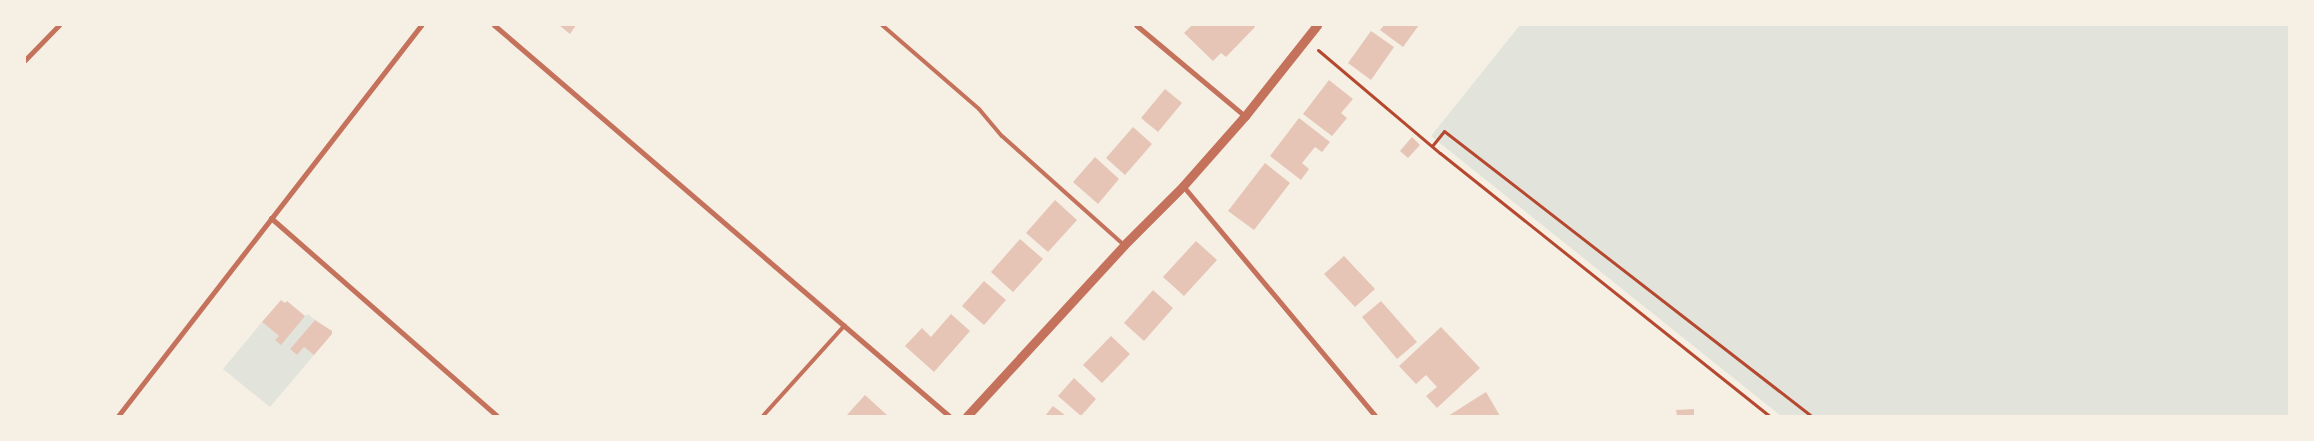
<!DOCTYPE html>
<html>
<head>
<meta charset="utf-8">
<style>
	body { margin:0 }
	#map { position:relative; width:2314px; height:441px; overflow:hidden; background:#f6efe4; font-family:Montserrat,sans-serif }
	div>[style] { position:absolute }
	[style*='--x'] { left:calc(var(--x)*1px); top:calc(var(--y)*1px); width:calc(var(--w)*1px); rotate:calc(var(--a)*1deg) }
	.green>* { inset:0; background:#e2e4dc }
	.building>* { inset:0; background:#e6c5b7 }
	.path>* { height:3px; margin:-1.5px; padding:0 1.5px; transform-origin:1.5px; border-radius:1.5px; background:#b5482f }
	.service>* { height:4px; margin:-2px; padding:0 2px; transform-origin:2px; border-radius:2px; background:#c5725c }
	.minor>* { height:5px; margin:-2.5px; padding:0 2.5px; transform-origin:2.5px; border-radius:2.5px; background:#c5725c }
	.tertiary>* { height:9px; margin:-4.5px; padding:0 4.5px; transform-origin:4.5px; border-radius:4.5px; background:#c5725c }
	span { translate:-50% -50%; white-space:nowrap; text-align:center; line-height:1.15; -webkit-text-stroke:4px #f6efe4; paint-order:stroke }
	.frame { position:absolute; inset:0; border:26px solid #f6efe4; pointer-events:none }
</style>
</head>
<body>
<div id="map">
	<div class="green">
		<div style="clip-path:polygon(1520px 25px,2289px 25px,2289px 416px,1781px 416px,1431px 136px)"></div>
		<div style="clip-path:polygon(308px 314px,315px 320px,290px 349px,297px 355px,304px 347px,314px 355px,270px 407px,223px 369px,262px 322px,279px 336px,275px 340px)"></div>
	</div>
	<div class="building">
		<div style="clip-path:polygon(559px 25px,576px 25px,570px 34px)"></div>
		<div style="clip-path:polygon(1192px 25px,1254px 25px,1255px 27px,1226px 57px,1221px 53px,1213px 61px,1184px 33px)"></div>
		<div style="clip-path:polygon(1384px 25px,1419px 25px,1403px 47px,1380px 30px)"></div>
		<div style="clip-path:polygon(1371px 31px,1394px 47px,1371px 80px,1348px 63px)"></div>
		<div style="clip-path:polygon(1329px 80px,1353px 99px,1341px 113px,1347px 118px,1332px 136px,1303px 114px)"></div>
		<div style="clip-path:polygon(1165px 89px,1182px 103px,1158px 132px,1141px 118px)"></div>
		<div style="clip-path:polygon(1299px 118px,1330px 142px,1322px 152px,1315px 147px,1302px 163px,1309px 169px,1301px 180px,1270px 156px)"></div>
		<div style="clip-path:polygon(1133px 127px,1152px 144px,1125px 175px,1106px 158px)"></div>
		<div style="clip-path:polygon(1412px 137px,1420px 145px,1408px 158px,1400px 151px)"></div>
		<div style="clip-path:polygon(1095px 157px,1119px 179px,1098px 204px,1073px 182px)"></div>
		<div style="clip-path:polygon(1265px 163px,1290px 183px,1254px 230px,1228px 211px)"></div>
		<div style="clip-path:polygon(1055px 200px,1077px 220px,1048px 252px,1026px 233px)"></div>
		<div style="clip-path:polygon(1020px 239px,1043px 259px,1013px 292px,991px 272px)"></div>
		<div style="clip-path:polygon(1196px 241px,1217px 260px,1184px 296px,1163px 277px)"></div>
		<div style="clip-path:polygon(1344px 256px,1375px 289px,1355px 307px,1324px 274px)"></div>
		<div style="clip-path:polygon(984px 281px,1006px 300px,984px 325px,962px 306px)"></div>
		<div style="clip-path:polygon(1153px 290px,1173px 308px,1144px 341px,1124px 323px)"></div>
		<div style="clip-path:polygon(281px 300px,285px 303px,287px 301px,305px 316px,281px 345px,275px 340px,279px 336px,262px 322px)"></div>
		<div style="clip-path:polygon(1381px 301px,1417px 342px,1397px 359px,1362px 317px)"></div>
		<div style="clip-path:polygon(951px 314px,970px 331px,934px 372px,905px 346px,922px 328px,931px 337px)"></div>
		<div style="clip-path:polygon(315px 320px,332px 331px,332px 334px,314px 355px,304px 347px,297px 355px,290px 349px)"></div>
		<div style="clip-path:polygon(1441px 327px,1480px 368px,1437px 408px,1426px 396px,1437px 387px,1426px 375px,1416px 384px,1399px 366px)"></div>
		<div style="clip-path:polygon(1111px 336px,1130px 354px,1102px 383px,1083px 365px)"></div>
		<div style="clip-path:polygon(1074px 378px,1096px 399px,1081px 416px,1058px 396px)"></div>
		<div style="clip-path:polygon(1486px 392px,1500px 416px,1448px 416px)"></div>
		<div style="clip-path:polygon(865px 395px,888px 416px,846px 416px)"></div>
		<div style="clip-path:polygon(1053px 406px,1066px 416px,1045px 416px)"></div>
		<div style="clip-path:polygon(1694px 409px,1694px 416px,1677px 416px,1676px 410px)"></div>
	</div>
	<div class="path">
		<div style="--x:1318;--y:50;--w:160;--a:40.2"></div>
		<div style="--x:1440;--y:153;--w:422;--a:38.6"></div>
		<div style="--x:1432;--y:146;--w:19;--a:-51"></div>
		<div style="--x:1444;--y:131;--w:465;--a:37.8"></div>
	</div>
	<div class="service">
		<div style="--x:882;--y:25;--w:128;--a:40.9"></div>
		<div style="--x:979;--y:109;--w:35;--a:50"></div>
		<div style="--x:1002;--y:136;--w:164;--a:41.8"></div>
		<div style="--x:763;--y:416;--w:122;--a:-48"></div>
	</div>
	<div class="minor">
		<div style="--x:494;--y:25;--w:600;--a:40.67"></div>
		<div style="--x:1136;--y:25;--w:142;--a:39.9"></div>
		<div style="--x:25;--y:60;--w:49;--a:-45.8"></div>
		<div style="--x:1183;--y:186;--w:300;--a:50.1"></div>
		<div style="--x:271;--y:218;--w:300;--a:41.2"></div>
		<div style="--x:118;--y:416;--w:495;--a:-52.2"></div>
	</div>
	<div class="tertiary">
		<div style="--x:967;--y:416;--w:232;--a:-47.4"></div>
		<div style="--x:1124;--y:245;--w:83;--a:-45"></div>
		<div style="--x:1183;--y:186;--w:94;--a:-48.5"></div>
		<div style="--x:1245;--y:116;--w:116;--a:-51.6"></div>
	</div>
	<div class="frame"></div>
</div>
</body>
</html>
